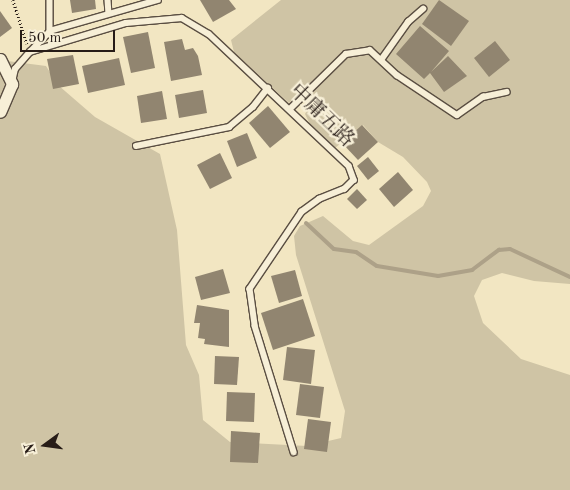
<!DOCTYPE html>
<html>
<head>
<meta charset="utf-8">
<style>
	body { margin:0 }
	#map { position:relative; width:570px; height:490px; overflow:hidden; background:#f2e6c2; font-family:"Old Standard TT","Noto Serif TC",serif }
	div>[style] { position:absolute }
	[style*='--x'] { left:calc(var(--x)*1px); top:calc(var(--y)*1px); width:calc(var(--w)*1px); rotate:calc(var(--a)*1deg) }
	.green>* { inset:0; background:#cfc4a5 }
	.stream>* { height:4px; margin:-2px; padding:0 2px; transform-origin:2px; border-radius:2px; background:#ada188 }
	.building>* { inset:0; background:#918570 }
	.path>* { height:2.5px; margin-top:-1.25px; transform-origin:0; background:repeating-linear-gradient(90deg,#271c17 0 1px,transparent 0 3.5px) }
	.roads { filter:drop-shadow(1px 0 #5a4e42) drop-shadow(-1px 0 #5a4e42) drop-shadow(0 1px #5a4e42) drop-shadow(0 -1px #5a4e42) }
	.lane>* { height:5.5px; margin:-2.75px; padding:0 2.75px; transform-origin:2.75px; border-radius:2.75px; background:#f7efd7 }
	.street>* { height:11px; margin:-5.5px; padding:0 5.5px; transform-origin:5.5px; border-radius:5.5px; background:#f7efd7 }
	span { translate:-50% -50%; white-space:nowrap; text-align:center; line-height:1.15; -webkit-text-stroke:5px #f7efd7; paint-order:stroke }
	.street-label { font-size:20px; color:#271c17 }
	.north { position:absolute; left:20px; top:420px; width:50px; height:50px; -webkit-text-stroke:4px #f7efd7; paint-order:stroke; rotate:256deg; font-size:14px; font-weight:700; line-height:20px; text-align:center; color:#271c17 }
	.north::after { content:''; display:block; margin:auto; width:18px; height:22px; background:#271c17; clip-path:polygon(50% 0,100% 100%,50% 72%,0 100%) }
	.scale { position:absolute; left:20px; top:30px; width:95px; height:22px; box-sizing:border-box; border:2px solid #271c17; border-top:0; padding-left:6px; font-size:15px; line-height:18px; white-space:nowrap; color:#271c17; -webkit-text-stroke:4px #f7efd7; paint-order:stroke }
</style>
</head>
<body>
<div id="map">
	<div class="green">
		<div style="clip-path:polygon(281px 0,570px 0,570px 284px,534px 281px,502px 273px,482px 280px,474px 296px,483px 323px,521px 359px,570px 375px,570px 490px,0 490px,0 60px,46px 66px,58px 85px,95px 117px,160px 154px,177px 230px,186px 345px,199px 375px,203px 420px,230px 442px,307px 446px,341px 438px,345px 411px,296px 255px,294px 236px,300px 226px,323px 216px,353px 241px,369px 245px,423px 206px,431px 191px,427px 182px,403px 157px,378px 142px,363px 125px,335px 148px,310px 124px,305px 114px,315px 97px,303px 89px,289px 103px,234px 52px,231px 40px)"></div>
	</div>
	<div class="stream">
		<div style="--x:306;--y:223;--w:38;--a:43"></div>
		<div style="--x:334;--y:249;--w:22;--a:8"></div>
		<div style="--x:356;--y:252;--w:25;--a:34"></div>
		<div style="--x:377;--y:266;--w:62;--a:9.3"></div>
		<div style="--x:438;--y:276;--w:35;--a:-10"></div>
		<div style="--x:472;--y:270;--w:34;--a:-37"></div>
		<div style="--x:499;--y:250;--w:11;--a:-5"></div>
		<div style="--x:510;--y:249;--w:66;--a:25"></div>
	</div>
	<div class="building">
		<div style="clip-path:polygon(70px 0,95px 0,96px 9px,72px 13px)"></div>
		<div style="clip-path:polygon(200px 0,229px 0,236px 9px,213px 22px)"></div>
		<div style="clip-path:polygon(439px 0,469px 21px,451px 46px,422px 24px)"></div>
		<div style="clip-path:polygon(0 11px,12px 28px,0 37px)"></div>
		<div style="clip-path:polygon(420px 26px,449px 51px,431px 72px,448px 56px,467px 76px,444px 92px,430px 73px,424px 79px,396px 54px)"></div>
		<div style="clip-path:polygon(148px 32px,155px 68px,131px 73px,123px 37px)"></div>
		<div style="clip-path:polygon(182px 39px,185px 50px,193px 48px,198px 56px,202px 75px,171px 81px,164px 42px)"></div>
		<div style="clip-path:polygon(495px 41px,510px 60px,489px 77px,474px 58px)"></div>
		<div style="clip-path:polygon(73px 55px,79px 84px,53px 89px,47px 59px)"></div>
		<div style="clip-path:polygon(119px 58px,125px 85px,88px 93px,82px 66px)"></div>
		<div style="clip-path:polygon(203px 90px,207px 113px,179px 118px,175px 95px)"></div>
		<div style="clip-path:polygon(162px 91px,167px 119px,141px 123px,137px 96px)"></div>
		<div style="clip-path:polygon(268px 106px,290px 132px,270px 148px,249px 123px)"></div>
		<div style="clip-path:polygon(362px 125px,378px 142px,358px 160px,342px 143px)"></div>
		<div style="clip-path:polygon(247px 133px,257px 158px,237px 167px,227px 141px)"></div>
		<div style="clip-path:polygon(220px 153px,232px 178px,210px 189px,197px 165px)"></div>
		<div style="clip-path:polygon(368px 157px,379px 171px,368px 180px,357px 166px)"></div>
		<div style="clip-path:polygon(398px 172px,413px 190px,394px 207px,379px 189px)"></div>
		<div style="clip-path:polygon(357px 189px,367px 200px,357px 209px,347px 199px)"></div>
		<div style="clip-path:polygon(223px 269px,230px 293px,201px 300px,195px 277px)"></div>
		<div style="clip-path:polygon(295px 270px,302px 296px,279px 303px,271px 276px)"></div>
		<div style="clip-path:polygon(303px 299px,315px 336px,273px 350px,261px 313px)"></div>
		<div style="clip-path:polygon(197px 305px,229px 310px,229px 347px,204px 344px,205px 339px,198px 338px,200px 323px,194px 323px)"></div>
		<div style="clip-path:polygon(287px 347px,315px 350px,311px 384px,283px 380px)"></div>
		<div style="clip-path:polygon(215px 356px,239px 357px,237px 385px,214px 384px)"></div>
		<div style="clip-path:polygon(300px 384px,324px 387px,320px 418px,296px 415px)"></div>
		<div style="clip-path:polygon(227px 392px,255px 393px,254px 422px,226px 421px)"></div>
		<div style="clip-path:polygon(308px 419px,331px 422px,327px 452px,304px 449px)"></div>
		<div style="clip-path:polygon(231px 431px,260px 433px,258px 463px,230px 462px)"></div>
	</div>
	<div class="path">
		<div style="--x:13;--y:0;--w:46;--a:72.3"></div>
	</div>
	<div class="roads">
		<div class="lane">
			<div style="--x:50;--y:0;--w:31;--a:90"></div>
			<div style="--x:108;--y:0;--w:13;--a:86"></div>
			<div style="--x:31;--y:51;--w:28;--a:-46"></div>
			<div style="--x:50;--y:31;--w:112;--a:-16"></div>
			<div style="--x:381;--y:60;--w:47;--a:-54.6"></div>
			<div style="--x:408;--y:22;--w:20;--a:-41"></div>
			<div style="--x:12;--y:82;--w:13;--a:-77"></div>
			<div style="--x:15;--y:69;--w:23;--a:-49"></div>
			<div style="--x:30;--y:52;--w:100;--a:-16.8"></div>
			<div style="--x:126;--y:23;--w:56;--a:-5.1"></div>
			<div style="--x:182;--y:18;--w:31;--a:31"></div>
			<div style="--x:209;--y:34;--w:192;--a:43.3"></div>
			<div style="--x:349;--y:166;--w:15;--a:70"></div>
			<div style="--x:354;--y:180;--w:13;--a:135"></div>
			<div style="--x:345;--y:189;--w:27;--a:158"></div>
			<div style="--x:320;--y:199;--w:22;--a:144"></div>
			<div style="--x:302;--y:212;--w:93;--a:124"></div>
			<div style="--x:250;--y:289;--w:37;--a:82"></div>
			<div style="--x:255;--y:326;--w:132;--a:72.8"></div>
			<div style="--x:290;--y:109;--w:78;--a:-44.5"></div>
			<div style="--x:346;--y:54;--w:24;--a:-9"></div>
			<div style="--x:370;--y:50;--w:37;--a:43"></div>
			<div style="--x:397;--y:75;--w:72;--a:33.7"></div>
			<div style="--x:457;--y:115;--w:32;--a:-35"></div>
			<div style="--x:483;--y:97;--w:24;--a:-12"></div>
			<div style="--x:136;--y:146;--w:95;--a:-11.5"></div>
			<div style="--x:229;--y:127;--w:31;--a:-40"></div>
			<div style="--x:253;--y:107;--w:24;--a:-52"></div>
		</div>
		<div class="street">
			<div style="--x:0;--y:59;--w:28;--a:64"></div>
			<div style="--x:12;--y:84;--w:30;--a:113"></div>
		</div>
	</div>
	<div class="street-label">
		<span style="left:321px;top:116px;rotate:44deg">中庸五路</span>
	</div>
	<div class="north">N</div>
	<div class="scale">50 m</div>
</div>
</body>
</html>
